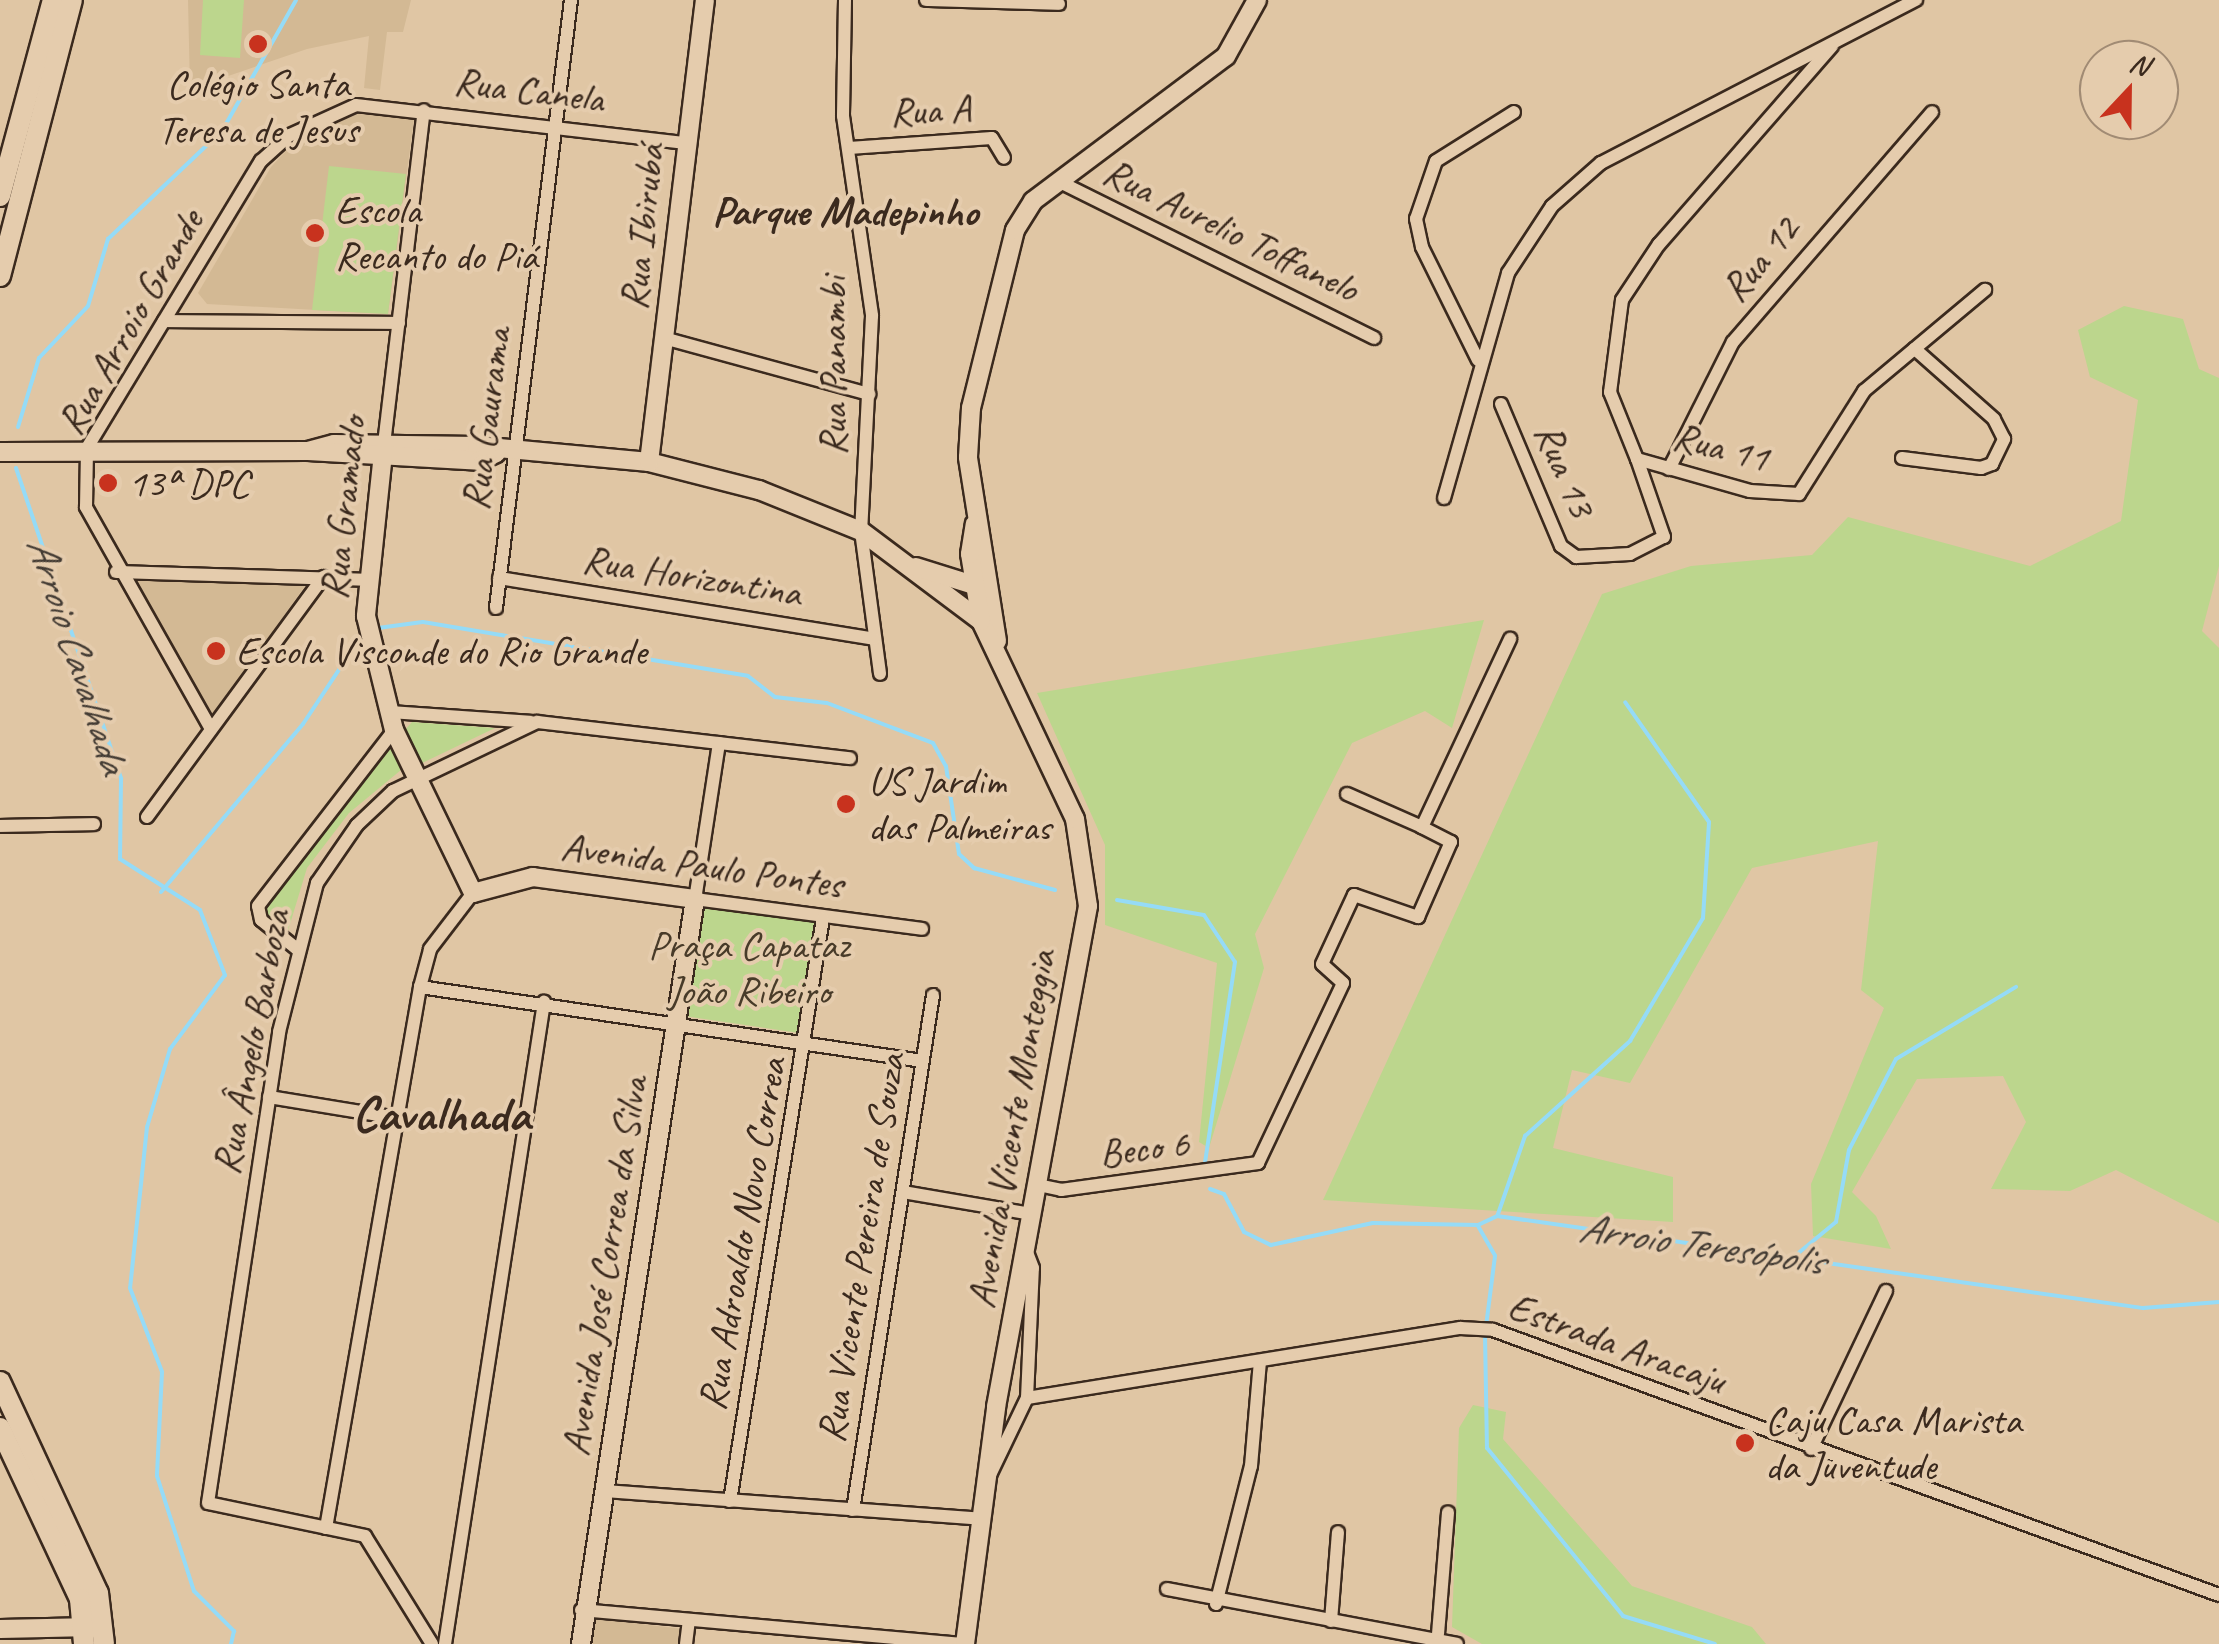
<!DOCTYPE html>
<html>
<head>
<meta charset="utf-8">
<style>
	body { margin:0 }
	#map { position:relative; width:2219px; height:1644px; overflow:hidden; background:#e0c6a4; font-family:Caveat,sans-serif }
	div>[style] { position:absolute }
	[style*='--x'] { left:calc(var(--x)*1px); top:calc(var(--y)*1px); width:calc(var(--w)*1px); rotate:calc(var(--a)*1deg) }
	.built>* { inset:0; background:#d3b994 }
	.green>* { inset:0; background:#bcd68d }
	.stream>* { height:4px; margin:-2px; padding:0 2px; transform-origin:2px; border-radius:2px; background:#95dbf7 }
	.roads { filter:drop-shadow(2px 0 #3b2a1e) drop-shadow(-2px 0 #3b2a1e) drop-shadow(0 2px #3b2a1e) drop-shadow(0 -2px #3b2a1e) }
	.street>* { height:12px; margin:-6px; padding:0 6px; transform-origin:6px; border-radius:6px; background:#e5ccad }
	.secondary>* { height:18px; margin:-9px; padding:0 9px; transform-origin:9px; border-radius:9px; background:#e5ccad }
	.primary>* { height:20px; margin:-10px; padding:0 10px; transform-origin:10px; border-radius:10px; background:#e5ccad }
	.dots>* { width:28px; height:28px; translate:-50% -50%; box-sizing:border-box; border:5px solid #e5ccad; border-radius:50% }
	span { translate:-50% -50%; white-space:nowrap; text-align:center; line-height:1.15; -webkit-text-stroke:8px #e5ccad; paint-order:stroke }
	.poi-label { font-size:40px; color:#3b2a1e }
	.left { translate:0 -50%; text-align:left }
	.street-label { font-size:40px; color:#3b2a1e }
	.park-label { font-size:40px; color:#483b29 }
	.neighbourhood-label { font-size:42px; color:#3b2a1e; font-weight:700 }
	.water-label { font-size:42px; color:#443c34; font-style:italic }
	.district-label { font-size:50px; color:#3b2a1e; font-weight:700 }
	.north { position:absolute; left:2079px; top:40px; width:100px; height:100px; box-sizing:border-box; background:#e5ccad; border:2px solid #a18b74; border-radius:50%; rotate:22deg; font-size:28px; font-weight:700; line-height:40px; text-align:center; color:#3b2a1e }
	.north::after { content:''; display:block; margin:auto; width:35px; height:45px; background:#c8321e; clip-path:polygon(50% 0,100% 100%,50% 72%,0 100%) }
</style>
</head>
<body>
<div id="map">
	<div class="built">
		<div style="clip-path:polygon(188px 0,411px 0,403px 32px,387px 32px,380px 90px,364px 88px,369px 36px,307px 49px,190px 89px)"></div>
		<div style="clip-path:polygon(358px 114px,414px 119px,388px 314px,207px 304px,198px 293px,271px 167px,296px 140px)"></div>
		<div style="clip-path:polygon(131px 579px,305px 586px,212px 716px)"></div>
		<div style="clip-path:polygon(589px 1618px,683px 1629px,681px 1644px,593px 1644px)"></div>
	</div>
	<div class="green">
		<div style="clip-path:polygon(203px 0,244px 0,240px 58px,200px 55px)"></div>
		<div style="clip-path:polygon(329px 166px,406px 174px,388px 314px,312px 310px)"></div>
		<div style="clip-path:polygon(2124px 306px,2183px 319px,2199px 369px,2219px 378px,2219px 566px,2202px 631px,2219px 648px,2219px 1223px,2116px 1170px,2070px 1191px,1991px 1189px,2026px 1122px,2003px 1076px,1917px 1079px,1852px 1192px,1876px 1216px,1891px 1249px,1813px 1236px,1811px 1184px,1884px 1008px,1861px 990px,1878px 841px,1752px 868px,1630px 1083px,1572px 1070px,1553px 1148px,1673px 1177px,1673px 1222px,1323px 1200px,1602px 594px,1691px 566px,1812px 555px,1848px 517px,2030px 566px,2121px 521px,2138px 400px,2090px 377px,2078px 330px)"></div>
		<div style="clip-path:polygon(1484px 620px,1452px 728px,1425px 711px,1352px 743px,1255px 934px,1264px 968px,1209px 1148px,1199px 1142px,1217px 963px,1105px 925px,1105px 845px,1037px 693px)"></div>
		<div style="clip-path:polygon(412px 722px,495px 728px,418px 765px,403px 732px)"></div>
		<div style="clip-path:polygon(390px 744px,401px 770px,349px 813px,307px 868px,287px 934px,263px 909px)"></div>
		<div style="clip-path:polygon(699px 904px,815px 920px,799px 1033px,684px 1016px)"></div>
		<div style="clip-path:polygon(1473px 1405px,1506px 1412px,1503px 1439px,1632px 1586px,1752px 1627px,1766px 1644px,1482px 1644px,1452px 1627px,1459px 1428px)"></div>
	</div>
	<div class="stream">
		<div style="--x:18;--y:427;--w:72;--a:-73.1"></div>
		<div style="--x:39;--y:358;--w:71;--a:-46.7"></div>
		<div style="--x:88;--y:306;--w:70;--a:-73.4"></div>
		<div style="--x:108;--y:239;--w:157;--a:-43.5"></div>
		<div style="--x:222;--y:131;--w:150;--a:-60.5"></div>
		<div style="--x:16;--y:468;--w:328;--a:71.3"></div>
		<div style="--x:121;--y:779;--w:80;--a:90.7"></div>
		<div style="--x:120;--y:859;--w:95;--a:32.5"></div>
		<div style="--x:200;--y:910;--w:70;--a:69"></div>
		<div style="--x:225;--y:975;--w:92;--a:126.6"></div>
		<div style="--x:170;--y:1049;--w:81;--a:106.4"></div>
		<div style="--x:147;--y:1127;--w:162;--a:96"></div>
		<div style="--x:130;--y:1288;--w:90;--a:69.1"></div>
		<div style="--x:162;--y:1372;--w:104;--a:92.8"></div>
		<div style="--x:157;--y:1476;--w:121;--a:72.2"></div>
		<div style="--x:194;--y:1591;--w:57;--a:45"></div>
		<div style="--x:234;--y:1631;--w:13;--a:103"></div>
		<div style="--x:378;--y:628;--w:45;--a:-7.6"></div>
		<div style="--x:423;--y:622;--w:329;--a:9.4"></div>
		<div style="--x:748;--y:676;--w:34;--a:38"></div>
		<div style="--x:775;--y:697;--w:52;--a:6.6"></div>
		<div style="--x:827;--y:703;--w:113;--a:20.7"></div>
		<div style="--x:933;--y:743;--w:26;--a:61"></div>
		<div style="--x:946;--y:766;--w:89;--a:81.6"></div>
		<div style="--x:959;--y:854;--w:21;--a:43"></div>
		<div style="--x:974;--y:868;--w:84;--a:15.2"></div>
		<div style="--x:161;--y:892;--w:220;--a:-49.8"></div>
		<div style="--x:303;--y:724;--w:89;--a:-56.5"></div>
		<div style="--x:1117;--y:900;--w:88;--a:9.8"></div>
		<div style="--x:1204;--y:915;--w:56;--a:56.6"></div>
		<div style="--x:1235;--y:962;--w:202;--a:98.5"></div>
		<div style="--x:1210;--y:1189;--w:15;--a:20"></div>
		<div style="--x:1224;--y:1194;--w:43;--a:62.2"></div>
		<div style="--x:1244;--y:1232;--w:30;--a:26"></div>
		<div style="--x:1271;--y:1245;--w:104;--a:-12.2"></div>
		<div style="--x:1373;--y:1223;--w:105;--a:1.1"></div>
		<div style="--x:1478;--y:1225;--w:21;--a:-25"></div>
		<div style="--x:1497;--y:1216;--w:653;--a:8.11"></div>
		<div style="--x:2143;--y:1308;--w:76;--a:-4.5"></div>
		<div style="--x:1498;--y:1214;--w:83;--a:-70.9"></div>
		<div style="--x:1525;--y:1136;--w:142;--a:-42.1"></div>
		<div style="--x:1630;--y:1041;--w:143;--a:-59.3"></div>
		<div style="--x:1703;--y:918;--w:96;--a:-86.4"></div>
		<div style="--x:1709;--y:822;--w:146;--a:-125"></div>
		<div style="--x:1478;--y:1226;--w:34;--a:60"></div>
		<div style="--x:1495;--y:1256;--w:71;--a:97.3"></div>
		<div style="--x:1790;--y:1260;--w:60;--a:-39.6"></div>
		<div style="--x:1836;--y:1222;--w:73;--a:-79.8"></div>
		<div style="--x:1849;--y:1150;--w:102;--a:-62.7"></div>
		<div style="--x:1896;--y:1059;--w:140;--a:-31"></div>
		<div style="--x:1485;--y:1335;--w:113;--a:89"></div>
		<div style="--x:1487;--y:1448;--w:216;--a:51"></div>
		<div style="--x:1623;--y:1616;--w:96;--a:16.9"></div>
	</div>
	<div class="roads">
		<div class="street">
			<div style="--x:845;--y:0;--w:116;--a:91"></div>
			<div style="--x:843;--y:116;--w:202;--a:81.7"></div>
			<div style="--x:872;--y:316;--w:215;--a:92.9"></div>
			<div style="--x:861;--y:531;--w:144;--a:82.4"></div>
			<div style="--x:926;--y:0;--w:133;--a:1.7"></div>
			<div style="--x:1832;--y:46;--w:263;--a:131.1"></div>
			<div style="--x:1659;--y:244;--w:67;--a:123.5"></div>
			<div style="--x:1622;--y:300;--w:93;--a:97.4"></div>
			<div style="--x:1610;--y:392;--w:72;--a:68.1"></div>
			<div style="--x:1637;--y:459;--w:117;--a:15.8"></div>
			<div style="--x:1750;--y:491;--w:49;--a:3.5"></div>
			<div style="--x:1799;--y:494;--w:122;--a:-57.7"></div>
			<div style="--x:1864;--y:391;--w:158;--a:-39.9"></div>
			<div style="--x:849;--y:148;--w:143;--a:-4"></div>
			<div style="--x:992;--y:138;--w:23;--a:59"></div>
			<div style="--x:1058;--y:181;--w:353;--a:26.4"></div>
			<div style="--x:164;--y:321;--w:235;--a:0.5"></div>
			<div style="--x:664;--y:338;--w:213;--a:15.3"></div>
			<div style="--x:1478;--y:360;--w:126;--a:-116.4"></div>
			<div style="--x:1422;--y:247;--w:29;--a:-102"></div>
			<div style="--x:1416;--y:219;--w:61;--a:-71"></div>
			<div style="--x:1436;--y:161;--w:92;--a:-32.1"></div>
			<div style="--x:1501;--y:404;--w:154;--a:67.1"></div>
			<div style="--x:1561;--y:546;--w:19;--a:36"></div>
			<div style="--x:1576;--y:557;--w:54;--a:-3.2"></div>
			<div style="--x:1630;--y:554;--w:38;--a:-27"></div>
			<div style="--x:1664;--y:537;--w:83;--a:-109.1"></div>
			<div style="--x:384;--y:444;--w:336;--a:-83.2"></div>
			<div style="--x:1902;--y:458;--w:80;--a:7.2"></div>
			<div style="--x:1981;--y:468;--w:12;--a:-20"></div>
			<div style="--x:1992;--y:464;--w:28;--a:-64"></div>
			<div style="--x:2004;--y:439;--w:22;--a:-117"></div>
			<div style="--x:1994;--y:419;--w:106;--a:-138.5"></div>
			<div style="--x:1669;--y:469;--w:142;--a:-63.3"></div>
			<div style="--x:1733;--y:342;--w:304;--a:-49.1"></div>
			<div style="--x:1444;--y:498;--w:234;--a:-74.1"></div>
			<div style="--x:1508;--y:273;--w:80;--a:-56.7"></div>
			<div style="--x:1552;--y:206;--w:65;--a:-41.3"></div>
			<div style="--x:1601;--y:163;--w:355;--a:-27.4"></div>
			<div style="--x:116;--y:572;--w:251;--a:1.8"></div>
			<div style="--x:499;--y:578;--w:380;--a:9.2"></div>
			<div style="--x:496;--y:608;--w:613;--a:-82.97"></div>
			<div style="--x:389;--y:712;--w:142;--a:4"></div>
			<div style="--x:211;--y:729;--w:255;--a:-119.4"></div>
			<div style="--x:86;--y:507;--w:59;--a:-89"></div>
			<div style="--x:87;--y:448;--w:336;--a:-58.8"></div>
			<div style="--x:261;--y:161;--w:39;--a:-42"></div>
			<div style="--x:290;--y:135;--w:72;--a:-24.4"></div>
			<div style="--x:356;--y:105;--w:332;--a:6.6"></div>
			<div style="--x:719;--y:743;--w:158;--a:98.7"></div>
			<div style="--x:695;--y:899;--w:229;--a:7.5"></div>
			<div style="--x:1347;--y:794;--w:82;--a:23.7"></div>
			<div style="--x:147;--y:817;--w:298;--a:-53.7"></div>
			<div style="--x:0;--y:826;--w:94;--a:-1.2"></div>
			<div style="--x:297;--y:949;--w:46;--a:-141.1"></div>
			<div style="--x:261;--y:920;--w:14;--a:-102"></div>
			<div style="--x:258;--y:906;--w:222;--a:-52.3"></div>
			<div style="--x:420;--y:987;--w:508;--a:8.37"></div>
			<div style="--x:269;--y:1097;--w:130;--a:9.3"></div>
			<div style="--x:1038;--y:1185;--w:24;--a:12"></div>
			<div style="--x:1061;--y:1190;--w:199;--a:-7.8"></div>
			<div style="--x:1258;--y:1163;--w:199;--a:-64.7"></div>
			<div style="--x:1343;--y:983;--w:28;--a:-138"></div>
			<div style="--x:1322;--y:964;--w:76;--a:-65.1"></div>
			<div style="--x:1354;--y:895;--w:68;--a:19"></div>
			<div style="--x:1418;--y:917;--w:82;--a:-66.3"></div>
			<div style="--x:1451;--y:842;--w:33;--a:-153"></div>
			<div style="--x:1422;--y:827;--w:208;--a:-64.9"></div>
			<div style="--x:903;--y:1192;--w:131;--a:9.7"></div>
			<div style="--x:1027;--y:1398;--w:439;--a:-9.2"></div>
			<div style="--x:1460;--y:1328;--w:33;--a:3"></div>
			<div style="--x:1493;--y:1330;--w:773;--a:20.05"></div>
			<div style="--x:1811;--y:1449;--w:175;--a:-64.6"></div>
			<div style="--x:991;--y:1473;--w:83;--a:-64.4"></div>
			<div style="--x:1027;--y:1398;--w:130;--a:-87.4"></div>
			<div style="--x:1033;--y:1268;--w:19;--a:-111"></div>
			<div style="--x:604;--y:1491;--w:379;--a:4.2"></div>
			<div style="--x:730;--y:1501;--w:590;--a:-80.94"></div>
			<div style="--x:853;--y:1510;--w:521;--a:-81.17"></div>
			<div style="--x:326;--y:1528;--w:549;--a:-80.14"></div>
			<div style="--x:420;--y:987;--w:39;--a:-75"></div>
			<div style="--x:430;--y:949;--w:71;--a:-52.5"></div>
			<div style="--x:1167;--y:1589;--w:295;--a:10.7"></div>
			<div style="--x:1216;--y:1604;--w:142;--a:-75.8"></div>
			<div style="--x:1251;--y:1466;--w:105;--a:-85.1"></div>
			<div style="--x:581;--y:1610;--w:380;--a:5.1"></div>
			<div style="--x:1331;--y:1621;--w:89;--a:-85.5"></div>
			<div style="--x:1438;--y:1634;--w:122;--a:-85.3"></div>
			<div style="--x:432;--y:1644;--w:127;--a:-121.8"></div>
			<div style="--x:365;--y:1536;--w:160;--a:-168.1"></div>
			<div style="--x:208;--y:1503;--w:476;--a:-81.4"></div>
			<div style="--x:279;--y:1032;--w:154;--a:-75.7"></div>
			<div style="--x:317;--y:883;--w:70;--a:-55.4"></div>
			<div style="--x:357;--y:825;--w:50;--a:-43.4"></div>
			<div style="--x:393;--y:791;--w:160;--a:-25.6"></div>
			<div style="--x:537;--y:722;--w:315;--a:6.6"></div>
			<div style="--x:445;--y:1644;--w:650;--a:-81.23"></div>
			<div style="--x:686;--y:1644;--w:24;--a:-83"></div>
		</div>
		<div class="secondary">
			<div style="--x:384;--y:444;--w:173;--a:96"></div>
			<div style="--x:366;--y:616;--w:117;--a:76.2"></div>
			<div style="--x:394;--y:730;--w:181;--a:64.1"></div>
			<div style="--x:473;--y:893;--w:62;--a:-14.9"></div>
			<div style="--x:533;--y:877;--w:163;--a:7.7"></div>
			<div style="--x:695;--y:899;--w:754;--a:98.7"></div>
			<div style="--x:308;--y:451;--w:27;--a:-15"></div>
			<div style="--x:334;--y:444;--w:143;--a:0.8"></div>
			<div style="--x:477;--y:446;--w:173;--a:5.3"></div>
			<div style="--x:649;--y:462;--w:114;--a:14.3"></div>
			<div style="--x:759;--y:490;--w:110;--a:21.9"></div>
			<div style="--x:861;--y:531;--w:150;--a:36.9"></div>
			<div style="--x:0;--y:452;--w:308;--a:-0.2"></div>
			<div style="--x:308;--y:451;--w:171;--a:3.3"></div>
			<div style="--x:479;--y:461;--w:19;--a:-25"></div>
			<div style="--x:649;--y:462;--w:465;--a:-83.1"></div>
			<div style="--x:916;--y:567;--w:67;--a:17.4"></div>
			<div style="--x:997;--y:641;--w:186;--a:-99"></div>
			<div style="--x:968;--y:457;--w:49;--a:-86.5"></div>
			<div style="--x:971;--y:408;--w:183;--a:-76.1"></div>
			<div style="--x:1015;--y:230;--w:34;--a:-58"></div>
			<div style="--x:1033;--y:201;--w:241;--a:-36.9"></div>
			<div style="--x:1226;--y:56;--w:64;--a:-61"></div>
			<div style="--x:0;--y:1629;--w:93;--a:-1.2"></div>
			<div style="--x:965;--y:1644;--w:239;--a:-82.5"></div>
			<div style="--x:996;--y:1407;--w:509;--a:-79.59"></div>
			<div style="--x:1088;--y:906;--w:88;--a:-98.5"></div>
			<div style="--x:1075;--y:819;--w:219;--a:-115.4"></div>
			<div style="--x:981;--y:621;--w:68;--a:-99.3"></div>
			<div style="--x:970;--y:554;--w:30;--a:-81"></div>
		</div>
		<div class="primary">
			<div style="--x:0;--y:196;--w:203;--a:-74.9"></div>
			<div style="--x:0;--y:276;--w:285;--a:-75.4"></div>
			<div style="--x:0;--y:1382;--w:233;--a:65.1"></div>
			<div style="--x:98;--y:1593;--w:51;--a:83.3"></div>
			<div style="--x:0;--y:1428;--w:189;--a:64.9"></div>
			<div style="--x:80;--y:1599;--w:45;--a:84.9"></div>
		</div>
	</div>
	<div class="dots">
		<div style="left:258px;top:44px;background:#c8321e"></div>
		<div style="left:315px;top:233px;background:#c8321e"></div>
		<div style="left:108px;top:483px;background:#c8321e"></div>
		<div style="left:216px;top:651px;background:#c8321e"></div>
		<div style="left:846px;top:804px;background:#c8321e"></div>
		<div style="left:1745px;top:1443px;background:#c8321e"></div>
	</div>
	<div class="poi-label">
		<span style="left:258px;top:107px">Colégio Santa<br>Teresa de Jesus</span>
		<span class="left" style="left:335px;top:233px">Escola<br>Recanto do Piá</span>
		<span class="left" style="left:128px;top:483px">13ª DPC</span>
		<span class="left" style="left:236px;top:651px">Escola Visconde do Rio Grande</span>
		<span class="left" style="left:868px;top:804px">US Jardim<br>das Palmeiras</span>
		<span class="left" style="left:1765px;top:1443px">Caju Casa Marista<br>da Juventude</span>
	</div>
	<div class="street-label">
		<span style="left:529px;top:90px;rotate:7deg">Rua Canela</span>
		<span style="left:930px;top:110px;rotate:-4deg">Rua A</span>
		<span style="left:642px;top:227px;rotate:-84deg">Rua Ibirubá</span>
		<span style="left:1231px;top:230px;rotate:26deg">Rua Aurelio Toffanelo</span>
		<span style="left:1760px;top:259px;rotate:-50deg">Rua 12</span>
		<span style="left:130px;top:322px;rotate:-60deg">Rua Arroio Grande</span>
		<span style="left:833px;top:366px;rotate:-90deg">Rua Panambi</span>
		<span style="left:486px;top:419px;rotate:-83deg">Rua Gaurama</span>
		<span style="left:1721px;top:447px;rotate:14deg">Rua 11</span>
		<span style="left:1565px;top:470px;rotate:67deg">Rua 13</span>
		<span style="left:343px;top:508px;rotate:-84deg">Rua Gramado</span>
		<span style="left:692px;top:576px;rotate:9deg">Rua Horizontina</span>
		<span style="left:702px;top:865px;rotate:8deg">Avenida Paulo Pontes</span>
		<span style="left:251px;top:1042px;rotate:-79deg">Rua Ângelo Barboza</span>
		<span style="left:1011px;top:1129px;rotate:-80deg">Avenida Vicente Monteggia</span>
		<span style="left:1144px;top:1148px;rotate:-7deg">Beco 6</span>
		<span style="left:742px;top:1234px;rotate:-80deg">Rua Adroaldo Novo Correa</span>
		<span style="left:861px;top:1248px;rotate:-81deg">Rua Vicente Pereira de Souza</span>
		<span style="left:604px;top:1266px;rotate:-81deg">Avenida José Correa da Silva</span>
		<span style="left:1617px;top:1343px;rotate:20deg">Estrada Aracaju</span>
	</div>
	<div class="park-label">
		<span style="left:749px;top:968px">Praça Capataz<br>João Ribeiro</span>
	</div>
	<div class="neighbourhood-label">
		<span style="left:845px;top:212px">Parque Madepinho</span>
	</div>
	<div class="water-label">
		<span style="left:77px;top:655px;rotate:72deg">Arroio Cavalhada</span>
		<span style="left:1701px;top:1245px;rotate:8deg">Arroio Teresópolis</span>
	</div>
	<div class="district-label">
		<span style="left:441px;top:1114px">Cavalhada</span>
	</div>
	<div class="north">N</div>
</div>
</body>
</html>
